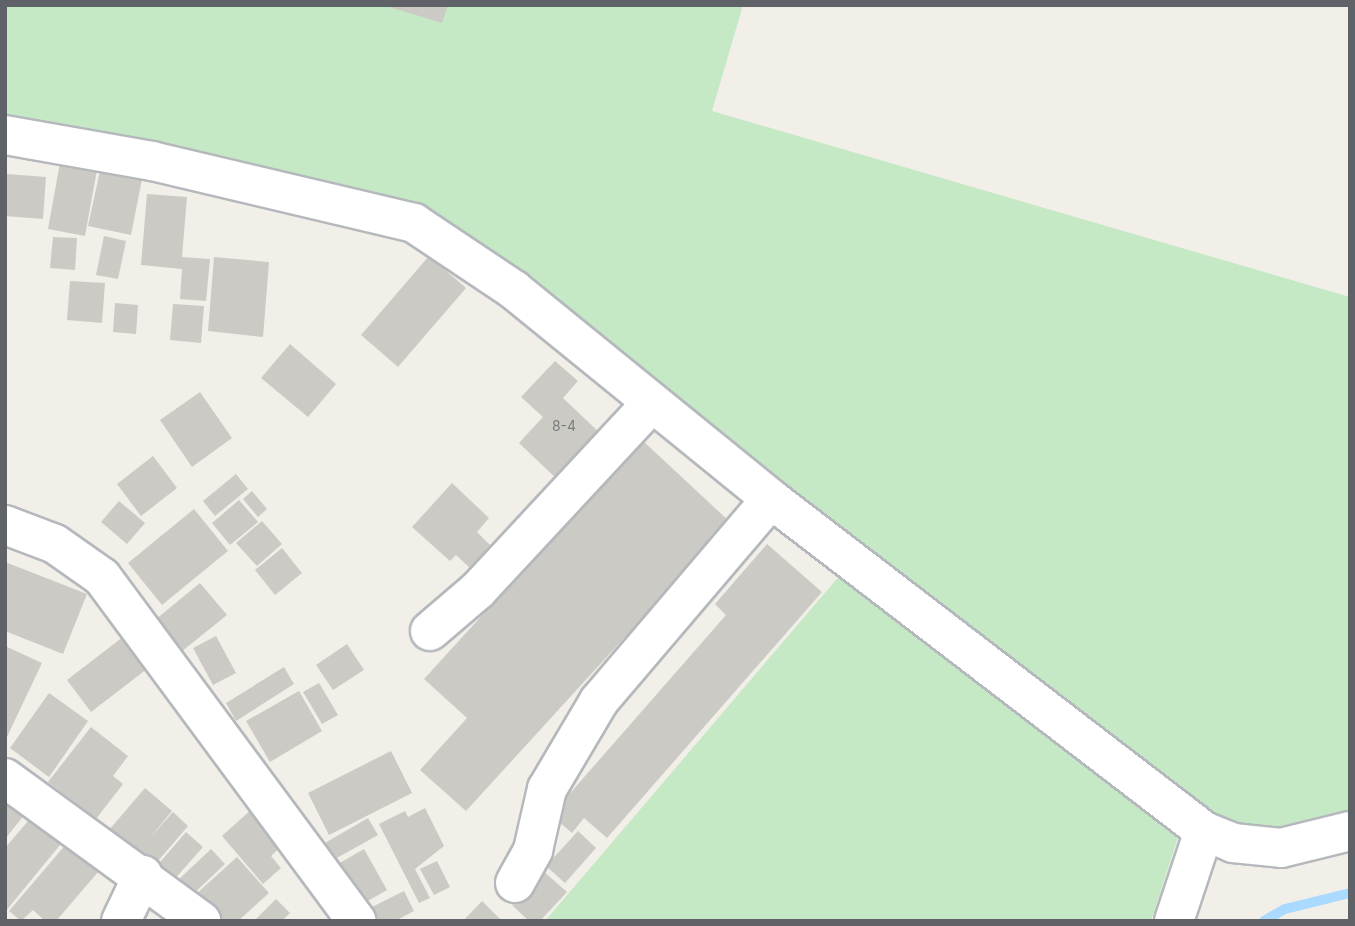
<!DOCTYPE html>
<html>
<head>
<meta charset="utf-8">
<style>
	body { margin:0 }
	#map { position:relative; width:1355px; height:926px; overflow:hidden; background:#f1efe8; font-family:Inter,sans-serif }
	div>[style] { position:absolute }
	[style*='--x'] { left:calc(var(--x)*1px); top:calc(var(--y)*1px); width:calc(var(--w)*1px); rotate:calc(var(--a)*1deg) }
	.green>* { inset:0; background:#c5e8c5 }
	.stream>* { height:10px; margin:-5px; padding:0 5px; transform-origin:5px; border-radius:5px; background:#aadaff }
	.building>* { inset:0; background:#cccac5 }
	.roads { filter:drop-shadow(2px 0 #b5b8bc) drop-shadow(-2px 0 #b5b8bc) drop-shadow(0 2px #b5b8bc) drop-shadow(0 -2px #b5b8bc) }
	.minor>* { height:38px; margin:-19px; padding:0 19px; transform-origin:19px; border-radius:19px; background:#fff }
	span { translate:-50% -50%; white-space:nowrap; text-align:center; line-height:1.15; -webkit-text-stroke:6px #fff; paint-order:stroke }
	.number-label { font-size:14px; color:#7a7d7f }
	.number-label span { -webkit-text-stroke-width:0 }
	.frame { position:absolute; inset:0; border:7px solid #5f6368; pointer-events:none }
</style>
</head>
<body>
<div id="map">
	<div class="green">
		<div style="clip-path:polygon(5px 5px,743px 5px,712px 111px,1350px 297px,1350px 811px,1296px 834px,1236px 832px,432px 219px,5px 122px)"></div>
		<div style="clip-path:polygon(841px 574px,1181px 828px,1151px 921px,545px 921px)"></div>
	</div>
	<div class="stream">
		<div style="--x:1264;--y:921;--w:24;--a:-30"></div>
		<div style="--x:1285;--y:909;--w:67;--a:-13.8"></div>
	</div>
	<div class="building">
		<div style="clip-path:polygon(383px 5px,448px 5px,442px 23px)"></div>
		<div style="clip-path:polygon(61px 157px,98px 164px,85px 236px,48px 229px)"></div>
		<div style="clip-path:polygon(101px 166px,143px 174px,131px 235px,88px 226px)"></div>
		<div style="clip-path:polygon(7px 174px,46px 177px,43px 219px,5px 216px)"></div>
		<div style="clip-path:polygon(147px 194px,187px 197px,182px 257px,210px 259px,206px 301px,180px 299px,182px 269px,141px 265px)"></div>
		<div style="clip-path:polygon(104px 236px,126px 241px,118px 279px,96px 275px)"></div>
		<div style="clip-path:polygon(53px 237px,77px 238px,75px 270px,50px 268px)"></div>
		<div style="clip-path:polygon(429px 256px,466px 288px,398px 367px,361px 335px)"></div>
		<div style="clip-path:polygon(214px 257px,269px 262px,263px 337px,208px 331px)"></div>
		<div style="clip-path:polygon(70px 281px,105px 283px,102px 323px,67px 320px)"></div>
		<div style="clip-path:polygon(115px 303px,138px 305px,136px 334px,113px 332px)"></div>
		<div style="clip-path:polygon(173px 304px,204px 306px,201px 343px,170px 340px)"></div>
		<div style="clip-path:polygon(290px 344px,336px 384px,308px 417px,261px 378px)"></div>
		<div style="clip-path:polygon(555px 361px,578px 381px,563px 398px,602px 435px,559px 481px,519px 443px,543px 417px,521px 397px)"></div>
		<div style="clip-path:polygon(200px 392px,232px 438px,192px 467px,160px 420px)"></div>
		<div style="clip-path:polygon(642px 440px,730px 522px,466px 811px,420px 770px,467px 718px,424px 679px)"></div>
		<div style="clip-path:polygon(153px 456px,177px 488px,141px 516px,117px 484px)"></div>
		<div style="clip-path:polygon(236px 474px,248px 489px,215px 516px,203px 501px)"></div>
		<div style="clip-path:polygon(452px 483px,489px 518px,477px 532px,490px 545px,470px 568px,456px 555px,450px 561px,412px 527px)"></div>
		<div style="clip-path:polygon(252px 491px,267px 509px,258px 517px,243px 499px)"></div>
		<div style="clip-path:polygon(239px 500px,258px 522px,230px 545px,212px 523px)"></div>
		<div style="clip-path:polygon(119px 501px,145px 523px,127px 544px,101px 522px)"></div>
		<div style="clip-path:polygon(194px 509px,228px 551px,162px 605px,128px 563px)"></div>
		<div style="clip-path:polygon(262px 521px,282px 544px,257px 566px,236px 543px)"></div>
		<div style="clip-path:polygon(767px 544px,822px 592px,607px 838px,584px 818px,572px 833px,551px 815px,726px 615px,715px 604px)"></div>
		<div style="clip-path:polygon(282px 548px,302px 573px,275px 595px,255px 570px)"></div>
		<div style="clip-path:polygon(5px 562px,87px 594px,63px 654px,5px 631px)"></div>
		<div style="clip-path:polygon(200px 583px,227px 615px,181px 652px,155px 620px)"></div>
		<div style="clip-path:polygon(128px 633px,152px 665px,91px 712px,67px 680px)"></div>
		<div style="clip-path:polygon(216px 636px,236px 673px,213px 685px,193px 648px)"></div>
		<div style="clip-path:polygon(347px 644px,364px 670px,333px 690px,316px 665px)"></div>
		<div style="clip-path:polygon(5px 646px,42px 663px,5px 741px)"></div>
		<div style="clip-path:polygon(284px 667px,294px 684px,236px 721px,226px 703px)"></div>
		<div style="clip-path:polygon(319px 683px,338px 715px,322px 724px,303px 692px)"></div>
		<div style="clip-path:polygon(299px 691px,322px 731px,270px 762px,246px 721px)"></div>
		<div style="clip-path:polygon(49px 693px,88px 721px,49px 777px,10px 748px)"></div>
		<div style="clip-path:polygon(91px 727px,128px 756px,113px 776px,123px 784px,96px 819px,48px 782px)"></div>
		<div style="clip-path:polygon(391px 751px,412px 793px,329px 835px,308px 793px)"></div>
		<div style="clip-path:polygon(145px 788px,172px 811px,149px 839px,173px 812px,188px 826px,152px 868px,109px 830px)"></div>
		<div style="clip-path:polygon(5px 799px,25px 814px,5px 839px)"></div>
		<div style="clip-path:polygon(253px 808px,284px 844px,271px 856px,281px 868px,263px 884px,222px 836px)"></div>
		<div style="clip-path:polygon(425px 808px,444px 846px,415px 869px,430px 898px,419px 903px,379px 824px,405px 811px,408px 817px)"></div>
		<div style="clip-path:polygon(34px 814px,64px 840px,5px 912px,5px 848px)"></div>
		<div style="clip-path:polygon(368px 818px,378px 835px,335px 859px,325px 843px)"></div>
		<div style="clip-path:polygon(578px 831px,596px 848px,565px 883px,546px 866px)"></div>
		<div style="clip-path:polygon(186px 832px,203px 847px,172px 882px,155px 868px)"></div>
		<div style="clip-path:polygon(73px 836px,105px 864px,56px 921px,45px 921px,33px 910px,21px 921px,9px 911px)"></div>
		<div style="clip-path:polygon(211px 849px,225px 864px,189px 898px,175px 883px)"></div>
		<div style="clip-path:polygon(364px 849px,387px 890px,361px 905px,338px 864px)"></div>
		<div style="clip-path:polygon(237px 857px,269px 893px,238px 921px,219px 921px,195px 895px)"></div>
		<div style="clip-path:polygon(437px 861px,450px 887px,434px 895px,420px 869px)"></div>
		<div style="clip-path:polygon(543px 871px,567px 892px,540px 921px,529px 921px,512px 905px)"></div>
		<div style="clip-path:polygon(404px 891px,414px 911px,395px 921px,376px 921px,370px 908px)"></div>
		<div style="clip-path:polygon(276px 899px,290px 913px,282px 921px,254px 921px)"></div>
		<div style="clip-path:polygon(482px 901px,502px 921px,463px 921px)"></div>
	</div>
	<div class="roads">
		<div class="minor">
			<div style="--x:5;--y:135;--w:149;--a:10"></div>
			<div style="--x:152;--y:161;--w:269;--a:13.3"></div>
			<div style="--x:414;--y:223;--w:120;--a:33.8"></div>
			<div style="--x:514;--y:290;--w:331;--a:39.1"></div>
			<div style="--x:771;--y:499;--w:546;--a:37.48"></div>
			<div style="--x:1204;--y:831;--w:31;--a:22"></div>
			<div style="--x:1233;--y:843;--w:48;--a:5.9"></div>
			<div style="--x:1281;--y:848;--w:71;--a:-13.8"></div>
			<div style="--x:5;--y:525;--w:53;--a:20.8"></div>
			<div style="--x:55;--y:544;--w:57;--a:35.1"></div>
			<div style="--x:102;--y:577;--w:428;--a:53.5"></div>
			<div style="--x:430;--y:631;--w:63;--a:-40.5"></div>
			<div style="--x:478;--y:590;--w:254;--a:-47.1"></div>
			<div style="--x:5;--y:778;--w:243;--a:36.1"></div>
			<div style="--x:515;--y:883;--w:38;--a:-61"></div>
			<div style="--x:533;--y:850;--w:63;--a:-77.1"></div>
			<div style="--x:547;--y:789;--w:102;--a:-59.4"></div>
			<div style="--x:599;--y:701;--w:265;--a:-49.6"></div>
			<div style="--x:121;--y:921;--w:51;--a:-64.4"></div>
			<div style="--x:1174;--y:921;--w:95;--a:-71.6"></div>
		</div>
	</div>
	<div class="number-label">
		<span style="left:564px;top:426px">8-4</span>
	</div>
	<div class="frame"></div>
</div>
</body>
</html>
